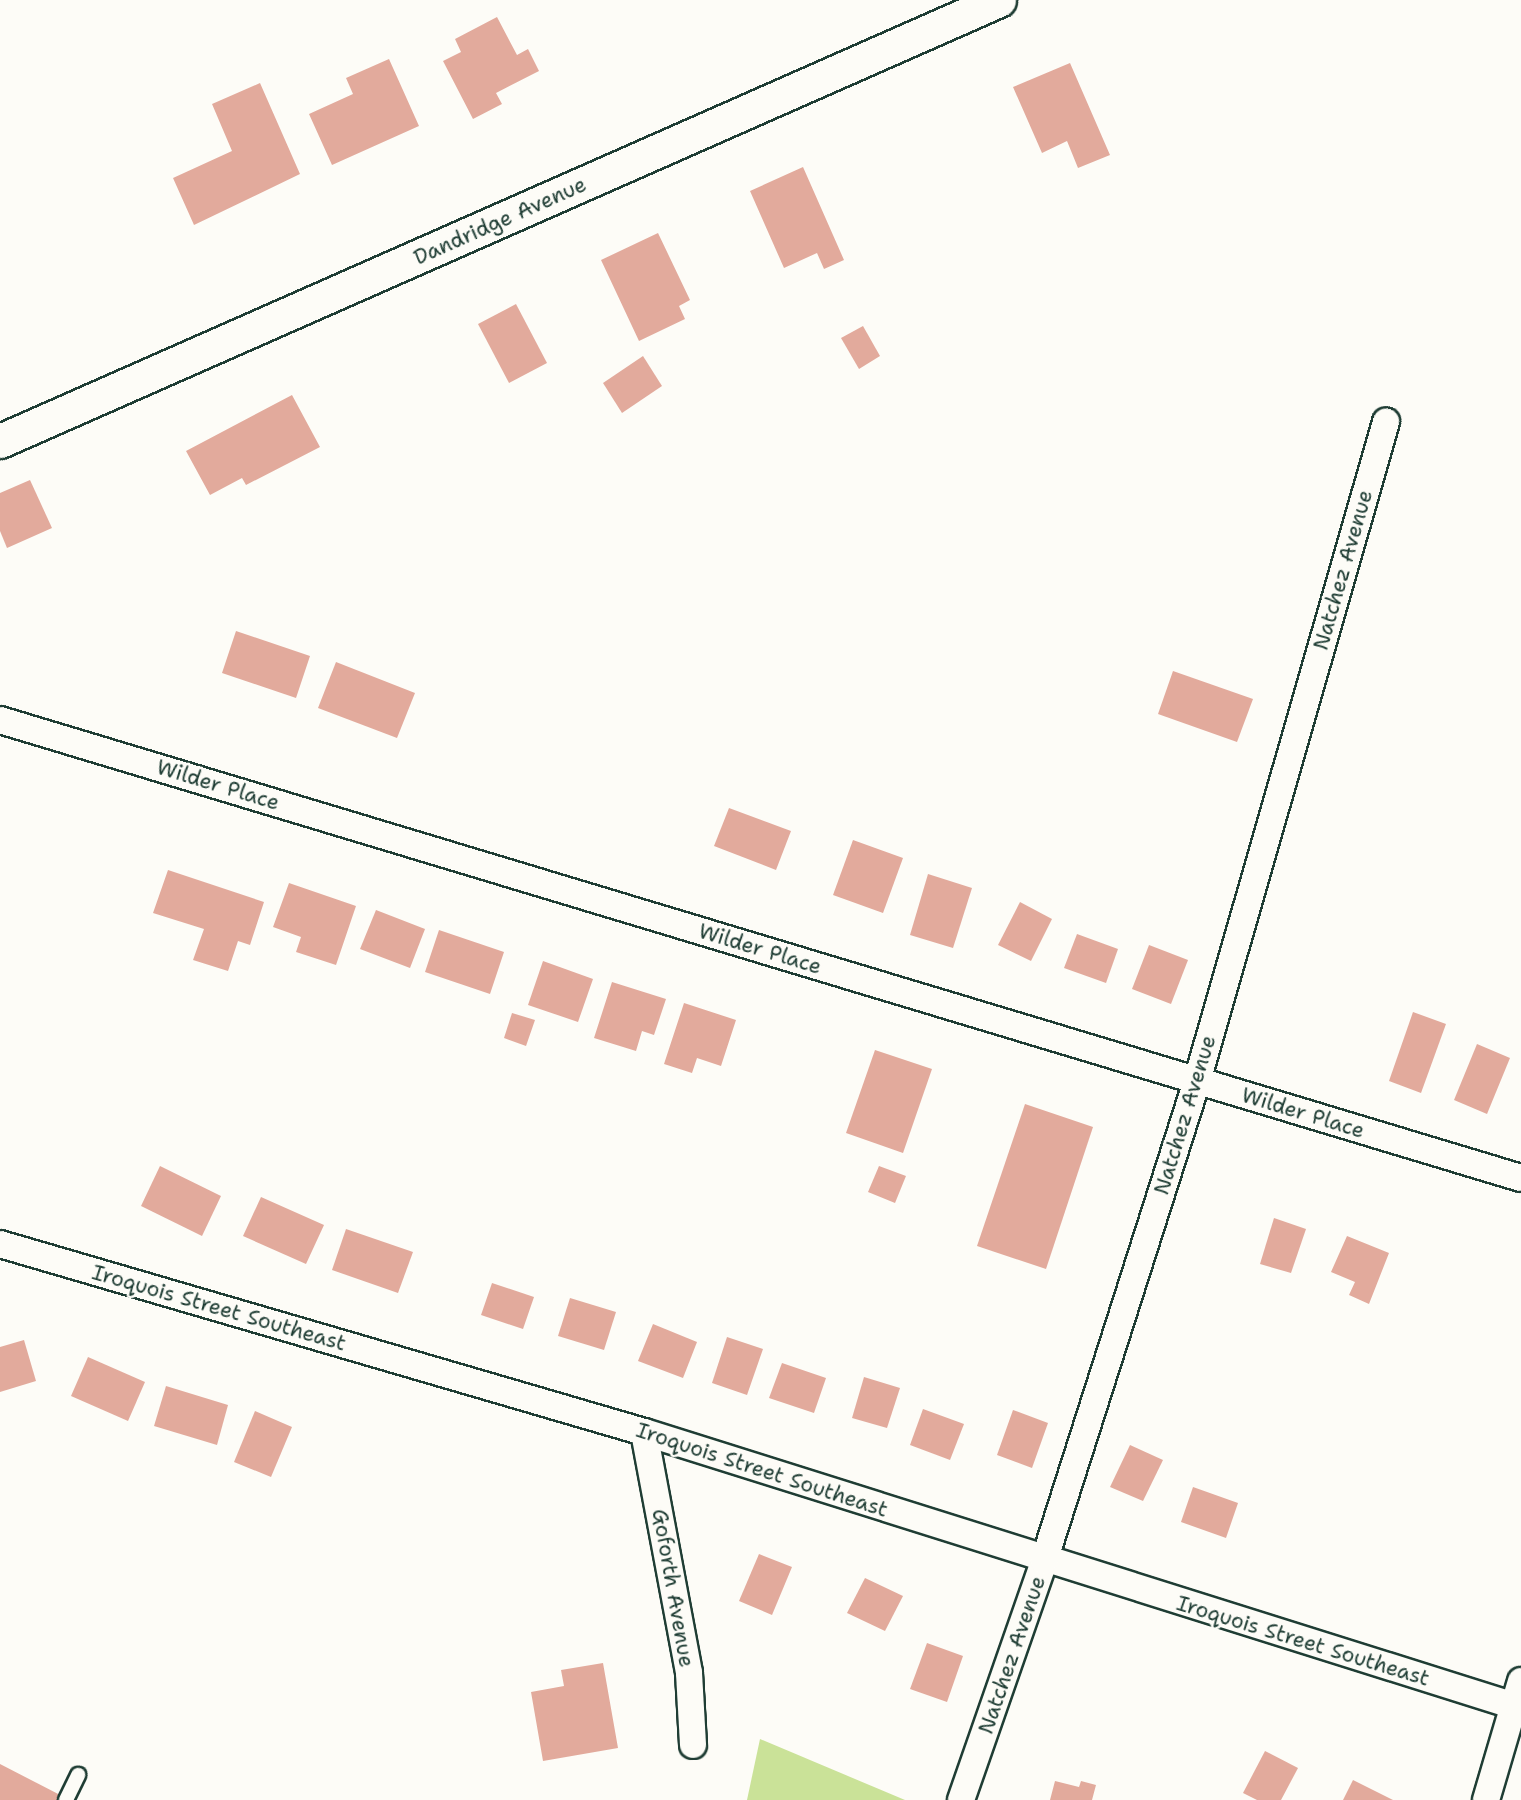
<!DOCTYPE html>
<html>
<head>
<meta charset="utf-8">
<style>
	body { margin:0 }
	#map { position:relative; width:1521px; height:1800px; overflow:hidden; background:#fdfcf7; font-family:"Shantell Sans",sans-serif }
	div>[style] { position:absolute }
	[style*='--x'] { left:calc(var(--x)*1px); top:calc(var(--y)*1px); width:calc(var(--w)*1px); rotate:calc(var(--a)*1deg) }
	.green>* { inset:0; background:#cae298 }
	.building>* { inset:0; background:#e2aa9c }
	.roads { filter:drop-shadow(2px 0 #1f3d34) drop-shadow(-2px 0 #1f3d34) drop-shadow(0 2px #1f3d34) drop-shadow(0 -2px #1f3d34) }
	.service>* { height:14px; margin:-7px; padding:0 7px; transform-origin:7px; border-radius:7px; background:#fdfcf7 }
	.minor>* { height:26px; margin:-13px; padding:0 13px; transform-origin:13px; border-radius:13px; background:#fdfcf7 }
	.tertiary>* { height:33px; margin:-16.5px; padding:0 16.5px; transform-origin:16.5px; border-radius:16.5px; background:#fdfcf7 }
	span { translate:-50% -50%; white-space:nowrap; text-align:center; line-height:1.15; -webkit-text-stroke:5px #fdfcf7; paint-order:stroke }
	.street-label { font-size:21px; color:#1f3d34 }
</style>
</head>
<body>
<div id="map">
	<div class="green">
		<div style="clip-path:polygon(760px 1739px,905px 1800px,747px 1800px)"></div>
	</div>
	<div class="building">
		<div style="clip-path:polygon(497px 17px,517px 55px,528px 49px,539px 71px,496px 93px,502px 104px,473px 119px,443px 61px,461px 52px,455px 39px)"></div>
		<div style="clip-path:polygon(389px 59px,419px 126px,332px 165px,309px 114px,353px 94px,346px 78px)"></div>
		<div style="clip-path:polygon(1070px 63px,1110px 155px,1078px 168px,1067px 141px,1042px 153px,1013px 87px)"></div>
		<div style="clip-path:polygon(260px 83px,300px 174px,194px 225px,173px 178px,232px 151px,212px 104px)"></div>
		<div style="clip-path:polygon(803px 167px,844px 260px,824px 269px,817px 253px,784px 268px,750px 191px)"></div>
		<div style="clip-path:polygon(658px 233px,690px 300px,679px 306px,685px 319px,639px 341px,601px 260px)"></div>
		<div style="clip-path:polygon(516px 304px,547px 363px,509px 383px,478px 324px)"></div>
		<div style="clip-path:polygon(863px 326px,880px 356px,859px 369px,841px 338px)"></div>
		<div style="clip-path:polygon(643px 356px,662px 386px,622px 413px,603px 383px)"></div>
		<div style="clip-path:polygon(292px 395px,320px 447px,246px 485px,242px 478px,210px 495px,186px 451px)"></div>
		<div style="clip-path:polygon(30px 480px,52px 528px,7px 548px,0 531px,0 493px)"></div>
		<div style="clip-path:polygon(236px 631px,310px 656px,296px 698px,222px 673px)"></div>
		<div style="clip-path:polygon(336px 662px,415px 693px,397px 738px,318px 708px)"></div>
		<div style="clip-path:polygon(1173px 671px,1253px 699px,1237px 742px,1158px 714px)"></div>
		<div style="clip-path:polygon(729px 808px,791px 831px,776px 870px,714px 846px)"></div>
		<div style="clip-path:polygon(853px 840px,903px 858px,883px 913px,833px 895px)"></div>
		<div style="clip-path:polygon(168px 870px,264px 902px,250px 945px,238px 941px,228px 971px,193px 960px,204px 929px,153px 913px)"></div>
		<div style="clip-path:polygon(928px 874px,972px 888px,953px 948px,910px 935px)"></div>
		<div style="clip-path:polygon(289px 883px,356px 906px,336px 965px,296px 952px,301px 937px,273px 927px)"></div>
		<div style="clip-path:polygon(1020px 902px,1052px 919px,1031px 961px,998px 945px)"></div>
		<div style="clip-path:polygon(376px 910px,425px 929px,410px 968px,360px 949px)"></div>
		<div style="clip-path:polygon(439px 930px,504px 952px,490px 994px,425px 972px)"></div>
		<div style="clip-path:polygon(1077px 934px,1118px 949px,1106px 983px,1064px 968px)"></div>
		<div style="clip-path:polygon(1149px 945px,1188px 960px,1171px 1004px,1132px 989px)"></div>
		<div style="clip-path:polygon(543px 961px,593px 979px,578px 1022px,528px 1005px)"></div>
		<div style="clip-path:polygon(612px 982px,666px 999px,654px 1035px,642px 1031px,636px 1051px,594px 1038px)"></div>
		<div style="clip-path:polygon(684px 1003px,736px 1020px,721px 1066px,697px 1058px,692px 1073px,664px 1064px)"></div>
		<div style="clip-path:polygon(1413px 1012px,1446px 1024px,1421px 1093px,1389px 1081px)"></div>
		<div style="clip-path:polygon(512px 1013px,535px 1020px,526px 1046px,504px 1038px)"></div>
		<div style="clip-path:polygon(1477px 1044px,1510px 1058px,1487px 1114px,1454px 1100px)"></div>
		<div style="clip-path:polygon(875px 1050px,932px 1069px,903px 1153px,846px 1133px)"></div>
		<div style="clip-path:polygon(1025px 1104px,1093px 1127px,1046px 1269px,977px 1246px)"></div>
		<div style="clip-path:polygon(160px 1166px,221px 1196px,202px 1236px,141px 1206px)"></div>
		<div style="clip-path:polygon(879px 1166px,906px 1176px,895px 1203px,868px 1192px)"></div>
		<div style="clip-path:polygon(261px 1197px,324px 1225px,306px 1264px,243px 1236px)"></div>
		<div style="clip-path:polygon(1274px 1218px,1306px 1229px,1291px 1273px,1260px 1264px)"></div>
		<div style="clip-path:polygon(346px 1229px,413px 1252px,398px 1293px,332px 1270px)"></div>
		<div style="clip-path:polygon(1347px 1236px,1389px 1253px,1369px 1304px,1349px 1295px,1355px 1282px,1331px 1272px)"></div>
		<div style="clip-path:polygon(492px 1283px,534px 1297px,523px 1329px,481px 1315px)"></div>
		<div style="clip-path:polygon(570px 1298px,616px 1312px,604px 1350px,558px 1336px)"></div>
		<div style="clip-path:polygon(653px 1324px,697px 1342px,683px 1378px,638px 1361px)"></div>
		<div style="clip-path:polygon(727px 1337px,763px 1349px,747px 1395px,712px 1383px)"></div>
		<div style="clip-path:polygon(24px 1340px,36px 1381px,0 1392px,0 1347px)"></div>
		<div style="clip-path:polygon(88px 1357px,145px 1382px,128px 1421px,71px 1396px)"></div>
		<div style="clip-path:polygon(782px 1363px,826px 1378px,814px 1413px,769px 1398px)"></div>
		<div style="clip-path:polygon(864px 1377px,900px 1388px,887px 1428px,852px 1418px)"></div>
		<div style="clip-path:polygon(166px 1386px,228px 1405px,217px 1445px,154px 1426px)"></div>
		<div style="clip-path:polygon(923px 1409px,964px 1424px,950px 1460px,910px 1445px)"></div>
		<div style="clip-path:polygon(1013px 1410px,1048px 1423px,1032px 1468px,997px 1455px)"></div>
		<div style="clip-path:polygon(255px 1411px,292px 1427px,271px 1477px,234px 1462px)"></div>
		<div style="clip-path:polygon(1130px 1445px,1163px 1460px,1143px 1501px,1110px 1487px)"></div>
		<div style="clip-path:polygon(1193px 1487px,1238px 1503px,1226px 1538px,1181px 1522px)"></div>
		<div style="clip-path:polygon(759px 1554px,792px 1567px,772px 1615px,739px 1601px)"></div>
		<div style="clip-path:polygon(865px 1578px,903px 1596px,885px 1631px,847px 1613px)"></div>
		<div style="clip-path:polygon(927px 1643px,963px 1656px,947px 1702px,910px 1689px)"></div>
		<div style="clip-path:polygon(603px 1663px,618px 1748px,543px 1761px,531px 1692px,564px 1686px,561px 1670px)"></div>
		<div style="clip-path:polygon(1265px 1751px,1298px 1768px,1281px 1800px,1257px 1800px,1243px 1793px)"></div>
		<div style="clip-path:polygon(0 1764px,64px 1797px,63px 1800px,0 1800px)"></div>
		<div style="clip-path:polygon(1353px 1780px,1393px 1800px,1343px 1800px)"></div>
		<div style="clip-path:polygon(1055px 1781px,1079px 1787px,1081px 1781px,1096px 1785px,1092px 1800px,1050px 1800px)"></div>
	</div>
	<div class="roads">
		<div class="service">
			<div style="--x:66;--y:1800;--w:28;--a:-64"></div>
		</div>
		<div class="minor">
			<div style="--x:0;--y:720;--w:1588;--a:16.76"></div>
			<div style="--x:0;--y:1244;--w:671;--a:16.27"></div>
			<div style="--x:644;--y:1432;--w:919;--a:17.47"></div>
			<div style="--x:644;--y:1432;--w:245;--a:79.4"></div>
			<div style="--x:689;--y:1673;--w:72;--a:86.8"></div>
			<div style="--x:961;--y:1800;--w:253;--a:-70.8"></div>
			<div style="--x:1044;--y:1561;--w:504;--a:-72.32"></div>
			<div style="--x:1197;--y:1081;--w:686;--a:-74"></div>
			<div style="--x:1486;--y:1800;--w:124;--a:-73.6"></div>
		</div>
		<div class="tertiary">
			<div style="--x:0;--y:441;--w:1092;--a:-23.82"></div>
		</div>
	</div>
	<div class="street-label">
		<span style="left:500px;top:221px;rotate:-24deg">Dandridge Avenue</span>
		<span style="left:1343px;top:570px;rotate:-74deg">Natchez Avenue</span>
		<span style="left:218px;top:785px;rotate:17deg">Wilder Place</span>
		<span style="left:760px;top:949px;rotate:17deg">Wilder Place</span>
		<span style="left:1303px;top:1113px;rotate:17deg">Wilder Place</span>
		<span style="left:1185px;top:1115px;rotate:-73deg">Natchez Avenue</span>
		<span style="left:219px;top:1308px;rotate:16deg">Iroquois Street Southeast</span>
		<span style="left:762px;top:1470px;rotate:18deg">Iroquois Street Southeast</span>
		<span style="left:673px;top:1588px;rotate:80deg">Goforth Avenue</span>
		<span style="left:1303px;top:1641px;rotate:17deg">Iroquois Street Southeast</span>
		<span style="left:1012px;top:1655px;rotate:-71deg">Natchez Avenue</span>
	</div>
</div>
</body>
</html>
